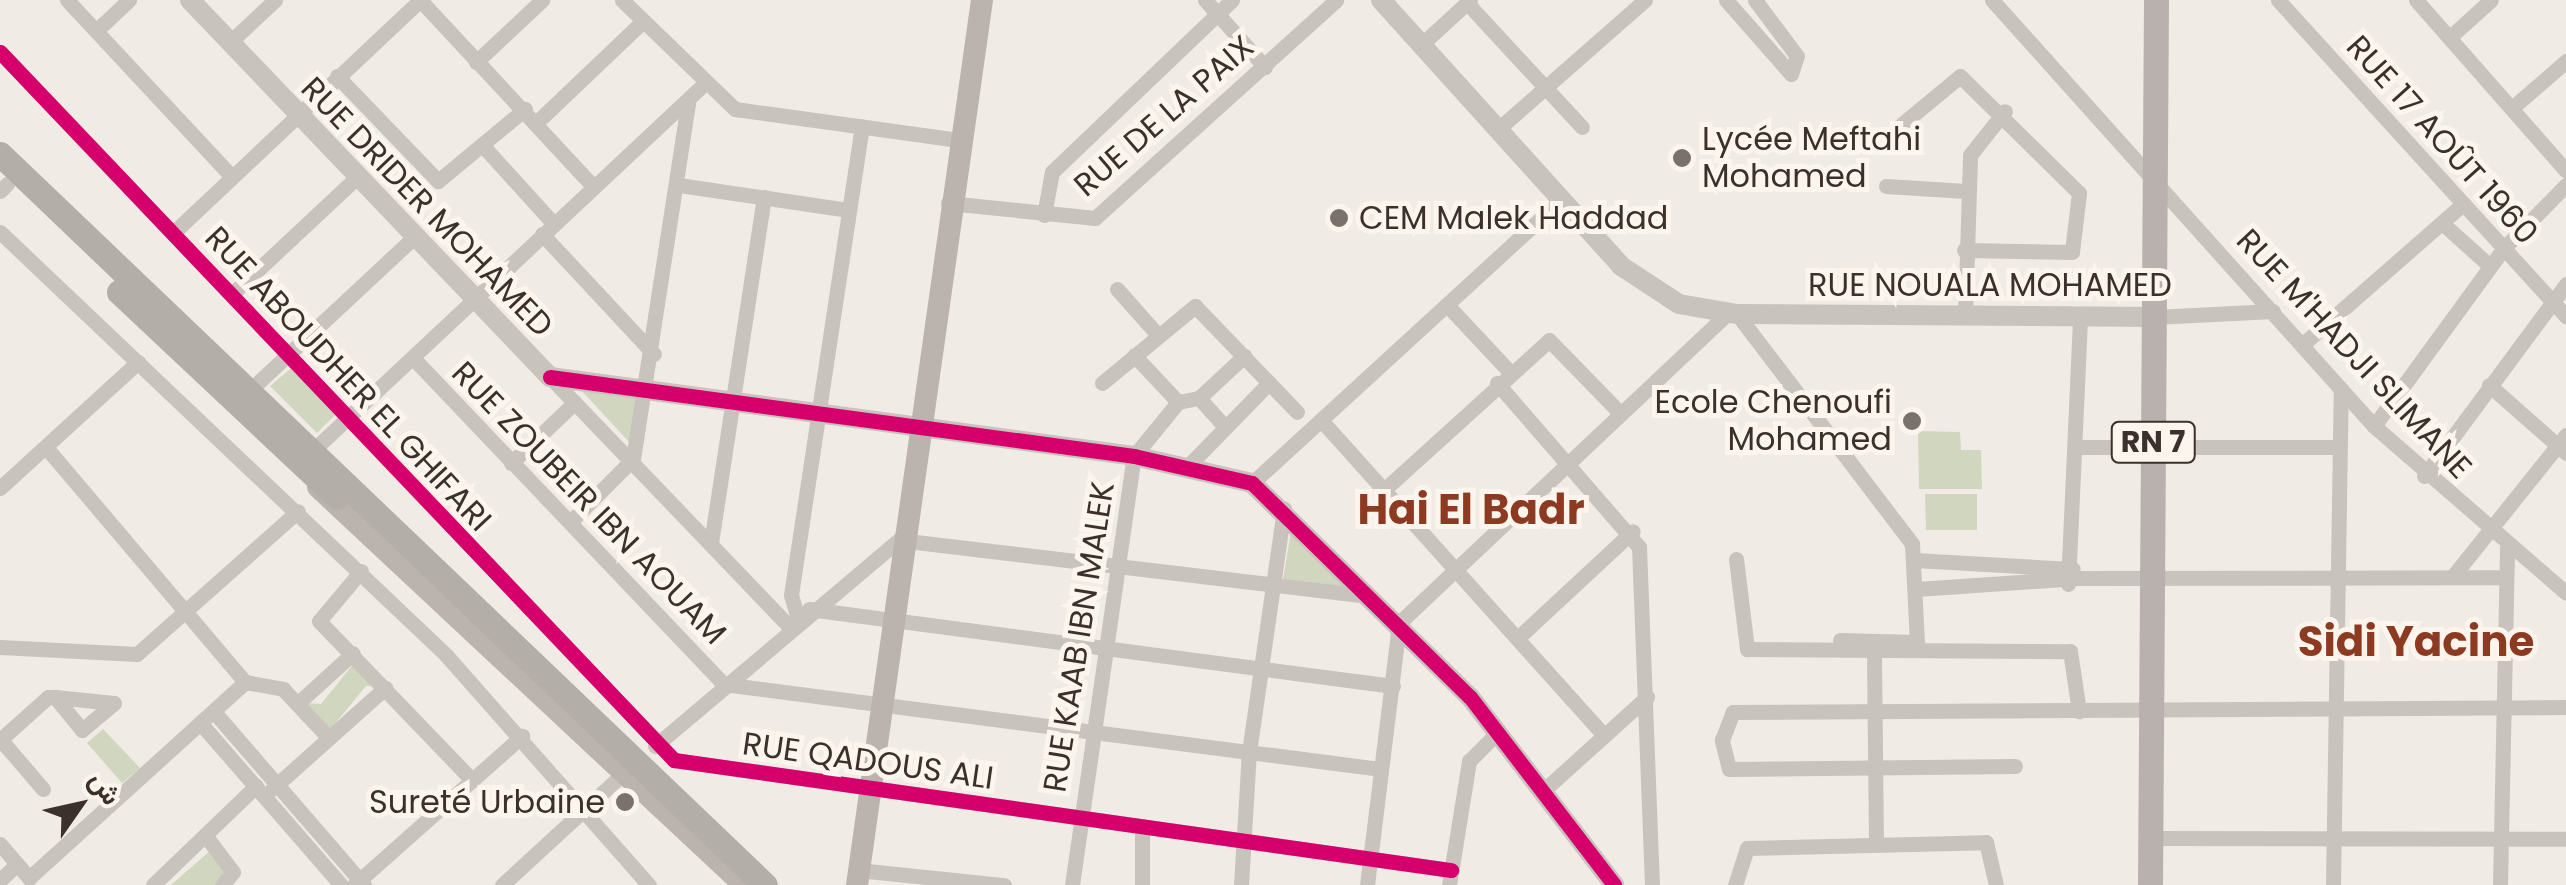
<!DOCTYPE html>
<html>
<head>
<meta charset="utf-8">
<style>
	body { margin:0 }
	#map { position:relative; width:2566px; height:885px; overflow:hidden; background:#f0ebe5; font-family:Poppins,Vazirmatn,sans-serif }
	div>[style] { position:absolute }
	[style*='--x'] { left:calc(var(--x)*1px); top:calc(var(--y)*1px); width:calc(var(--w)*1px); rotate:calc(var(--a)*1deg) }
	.green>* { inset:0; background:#d1d6bf }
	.minor>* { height:15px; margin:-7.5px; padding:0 7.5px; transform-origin:7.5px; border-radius:7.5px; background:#c9c3be }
	.tertiary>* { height:20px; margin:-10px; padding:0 10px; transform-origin:10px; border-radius:10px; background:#c9c3be }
	.secondary>* { height:22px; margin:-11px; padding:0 11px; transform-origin:11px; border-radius:11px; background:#bab3ae }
	.primary>* { height:25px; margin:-12.5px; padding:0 12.5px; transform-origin:12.5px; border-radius:12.5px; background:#b8b1ad }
	.trunk>* { height:25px; margin:-12.5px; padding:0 12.5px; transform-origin:12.5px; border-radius:12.5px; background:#b4aea8 }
	.cycleway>* { height:15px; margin:-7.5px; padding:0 7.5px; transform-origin:7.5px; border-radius:7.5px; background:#d6006c }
	.dots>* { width:28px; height:28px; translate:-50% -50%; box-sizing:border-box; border:5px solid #fbf5ee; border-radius:50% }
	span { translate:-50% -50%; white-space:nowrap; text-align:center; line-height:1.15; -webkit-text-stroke:10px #fbf5ee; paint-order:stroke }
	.shield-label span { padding:2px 8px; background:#fbf5ee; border:2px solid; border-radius:8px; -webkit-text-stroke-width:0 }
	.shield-label { font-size:30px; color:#3b302b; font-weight:700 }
	.street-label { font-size:32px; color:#3b302b }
	.poi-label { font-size:32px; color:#3b302b }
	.left { translate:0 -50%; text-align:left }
	.right { translate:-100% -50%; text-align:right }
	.district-label { font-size:42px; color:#8c3b22; font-weight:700 }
	.north { position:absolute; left:30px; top:755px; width:100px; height:100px; -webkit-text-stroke:8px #fbf5ee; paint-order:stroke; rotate:56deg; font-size:28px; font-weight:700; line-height:40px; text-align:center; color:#3b302b }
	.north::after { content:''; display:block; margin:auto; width:35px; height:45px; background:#3b302b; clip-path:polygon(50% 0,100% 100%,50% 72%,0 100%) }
</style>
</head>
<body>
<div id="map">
	<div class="green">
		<div style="clip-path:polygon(295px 365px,338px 412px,317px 433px,270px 386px)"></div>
		<div style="clip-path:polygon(581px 390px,639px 399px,630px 443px)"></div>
		<div style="clip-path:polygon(1918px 431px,1960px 432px,1961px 450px,1981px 450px,1982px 489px,1919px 489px)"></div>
		<div style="clip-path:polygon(1925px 494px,1977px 494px,1977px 530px,1926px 530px)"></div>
		<div style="clip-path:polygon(1291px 532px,1344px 586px,1283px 579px)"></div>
		<div style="clip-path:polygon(355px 662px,379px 687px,366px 686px,329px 731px,306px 703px,321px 704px)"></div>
		<div style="clip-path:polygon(103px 729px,140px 768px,122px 783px,87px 743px)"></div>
		<div style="clip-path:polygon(211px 850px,229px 874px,217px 885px,171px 885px)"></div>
	</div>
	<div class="minor">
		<div style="--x:67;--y:0;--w:242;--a:47"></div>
		<div style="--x:420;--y:0;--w:254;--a:47.1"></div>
		<div style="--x:622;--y:0;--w:157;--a:44"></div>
		<div style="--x:735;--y:109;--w:224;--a:7.9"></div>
		<div style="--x:1205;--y:0;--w:90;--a:48.2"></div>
		<div style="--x:1726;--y:0;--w:98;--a:48.7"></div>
		<div style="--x:1791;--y:74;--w:19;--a:-72"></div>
		<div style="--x:1797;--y:56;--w:70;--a:-126.9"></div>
		<div style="--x:1992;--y:0;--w:572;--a:48.12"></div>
		<div style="--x:2374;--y:426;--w:254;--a:41"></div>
		<div style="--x:2278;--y:0;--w:428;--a:47.7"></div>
		<div style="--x:2416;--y:0;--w:227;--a:48.7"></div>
		<div style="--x:1467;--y:3;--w:169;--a:47.2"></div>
		<div style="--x:97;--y:30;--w:44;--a:-43.2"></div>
		<div style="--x:2450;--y:37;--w:55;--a:-42.1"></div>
		<div style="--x:229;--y:43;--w:63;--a:-43.1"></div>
		<div style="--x:1422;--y:44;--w:65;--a:-42.5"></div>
		<div style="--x:0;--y:52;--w:978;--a:46.41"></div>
		<div style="--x:674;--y:760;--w:785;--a:8.06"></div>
		<div style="--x:476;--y:62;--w:91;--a:-43.2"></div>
		<div style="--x:337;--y:76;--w:146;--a:46.1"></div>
		<div style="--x:438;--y:181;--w:113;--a:-39.6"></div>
		<div style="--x:2512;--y:108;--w:72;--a:-41"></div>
		<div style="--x:537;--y:122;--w:145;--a:-43.6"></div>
		<div style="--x:1902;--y:124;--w:75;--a:-39.6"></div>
		<div style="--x:1960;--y:76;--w:167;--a:44.5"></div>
		<div style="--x:2079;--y:193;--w:59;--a:96.8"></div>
		<div style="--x:2072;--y:252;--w:108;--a:-178.9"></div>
		<div style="--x:1497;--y:130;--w:197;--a:-41.3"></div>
		<div style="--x:484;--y:147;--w:103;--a:47.8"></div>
		<div style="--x:679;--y:185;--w:172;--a:8.4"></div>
		<div style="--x:1886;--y:186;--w:80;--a:3.6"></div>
		<div style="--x:0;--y:191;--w:10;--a:-45"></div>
		<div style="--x:948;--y:203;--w:148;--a:5.8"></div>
		<div style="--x:1095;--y:218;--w:325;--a:-42.1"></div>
		<div style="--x:1044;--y:215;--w:44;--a:-79.5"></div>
		<div style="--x:1052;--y:172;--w:249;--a:-43.7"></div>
		<div style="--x:2442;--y:223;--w:64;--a:41.9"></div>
		<div style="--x:0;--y:232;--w:615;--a:43.48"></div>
		<div style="--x:446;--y:655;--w:307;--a:48.6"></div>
		<div style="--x:173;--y:233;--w:340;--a:-43.3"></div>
		<div style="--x:542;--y:234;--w:164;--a:47"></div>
		<div style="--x:1117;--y:289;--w:60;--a:48.4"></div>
		<div style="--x:232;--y:294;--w:168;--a:-43.1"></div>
		<div style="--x:1447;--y:305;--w:92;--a:46.8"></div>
		<div style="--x:1737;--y:314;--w:289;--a:52.7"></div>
		<div style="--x:1912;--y:544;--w:98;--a:87.1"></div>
		<div style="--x:1917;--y:642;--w:77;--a:-178.5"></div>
		<div style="--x:1965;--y:317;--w:162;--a:-88.2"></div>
		<div style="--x:1970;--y:155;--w:56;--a:-51.5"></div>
		<div style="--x:2155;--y:317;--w:118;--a:-2.9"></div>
		<div style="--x:2303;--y:344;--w:213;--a:-41.2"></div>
		<div style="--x:414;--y:359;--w:448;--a:46.4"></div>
		<div style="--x:723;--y:684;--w:662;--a:7.37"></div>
		<div style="--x:550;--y:377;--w:345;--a:46.2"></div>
		<div style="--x:1102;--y:383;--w:121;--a:-39.6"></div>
		<div style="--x:1195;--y:306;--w:147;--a:46.1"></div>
		<div style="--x:1497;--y:383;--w:217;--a:49.1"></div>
		<div style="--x:1639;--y:547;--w:338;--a:87.8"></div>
		<div style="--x:2489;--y:385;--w:103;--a:41.4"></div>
		<div style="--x:249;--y:391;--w:224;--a:-43"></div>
		<div style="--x:1199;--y:398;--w:36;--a:48"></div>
		<div style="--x:1178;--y:402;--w:21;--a:-11"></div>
		<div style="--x:1199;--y:398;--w:62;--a:-43"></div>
		<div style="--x:1321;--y:420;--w:423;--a:48.1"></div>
		<div style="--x:2374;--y:426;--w:219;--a:-53.9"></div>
		<div style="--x:2503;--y:249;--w:90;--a:-45.5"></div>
		<div style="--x:2078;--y:447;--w:258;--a:0"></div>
		<div style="--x:308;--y:455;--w:541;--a:-43.13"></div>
		<div style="--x:511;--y:463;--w:88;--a:-43.6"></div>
		<div style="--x:1186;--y:468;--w:119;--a:-45.7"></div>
		<div style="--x:2424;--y:476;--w:239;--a:-53.5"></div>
		<div style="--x:1252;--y:483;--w:419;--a:-42.5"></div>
		<div style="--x:0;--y:488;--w:187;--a:-42.4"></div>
		<div style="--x:1386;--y:488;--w:220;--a:-42.2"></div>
		<div style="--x:1549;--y:340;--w:103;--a:45.8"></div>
		<div style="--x:570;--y:522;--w:89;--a:-45"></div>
		<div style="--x:633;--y:459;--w:361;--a:-81.2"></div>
		<div style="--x:711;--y:543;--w:350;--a:-81.3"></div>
		<div style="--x:1736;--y:559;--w:91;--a:83"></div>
		<div style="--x:1747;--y:649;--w:323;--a:0.4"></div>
		<div style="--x:2070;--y:651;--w:61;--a:81.5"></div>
		<div style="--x:1915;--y:560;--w:158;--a:3.3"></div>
		<div style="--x:361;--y:571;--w:65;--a:130"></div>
		<div style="--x:319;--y:621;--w:221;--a:46.1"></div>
		<div style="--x:2453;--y:576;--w:181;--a:-51.3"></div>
		<div style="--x:2068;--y:584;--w:268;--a:-87.4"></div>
		<div style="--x:1917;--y:589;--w:162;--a:-3.9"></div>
		<div style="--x:2079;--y:578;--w:427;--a:-0.1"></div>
		<div style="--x:809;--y:609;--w:589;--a:7.51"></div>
		<div style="--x:798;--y:619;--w:25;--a:-106"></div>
		<div style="--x:791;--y:595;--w:474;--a:-81.4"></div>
		<div style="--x:1522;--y:634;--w:151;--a:-42.9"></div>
		<div style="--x:0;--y:647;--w:137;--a:2.9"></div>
		<div style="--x:137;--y:654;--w:215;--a:-41.6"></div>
		<div style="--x:1874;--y:654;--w:182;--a:89.4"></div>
		<div style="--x:245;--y:682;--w:39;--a:10"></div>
		<div style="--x:283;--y:689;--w:67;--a:46.8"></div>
		<div style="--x:298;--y:703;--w:74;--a:-42.3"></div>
		<div style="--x:215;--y:713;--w:228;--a:49.1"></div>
		<div style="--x:202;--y:725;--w:212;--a:49"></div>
		<div style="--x:0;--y:739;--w:66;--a:49.3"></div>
		<div style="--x:0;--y:740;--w:64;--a:-41.9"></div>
		<div style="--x:48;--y:697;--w:7;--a:0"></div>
		<div style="--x:55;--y:697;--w:59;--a:5.8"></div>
		<div style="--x:114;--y:703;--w:42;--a:139.8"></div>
		<div style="--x:82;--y:730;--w:43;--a:-129.3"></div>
		<div style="--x:655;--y:746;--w:319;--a:-40.2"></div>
		<div style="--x:899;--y:540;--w:473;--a:6.8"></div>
		<div style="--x:2015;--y:766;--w:286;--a:179.4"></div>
		<div style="--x:1729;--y:769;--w:30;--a:-104"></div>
		<div style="--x:1722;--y:740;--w:30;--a:-69"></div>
		<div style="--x:1733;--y:712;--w:833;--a:-0.34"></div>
		<div style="--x:272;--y:789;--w:152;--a:-41.8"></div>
		<div style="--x:1544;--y:790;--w:139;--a:-42.1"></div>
		<div style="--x:205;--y:835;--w:46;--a:52.9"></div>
		<div style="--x:233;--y:872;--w:17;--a:130"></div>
		<div style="--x:2151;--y:838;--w:415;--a:0.1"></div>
		<div style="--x:0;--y:844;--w:45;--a:49.5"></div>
		<div style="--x:29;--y:878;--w:292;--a:-42.2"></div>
		<div style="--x:245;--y:682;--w:308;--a:-130.3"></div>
		<div style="--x:858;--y:870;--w:147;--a:5.9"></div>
		<div style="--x:0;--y:880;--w:23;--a:-43"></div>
		<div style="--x:153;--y:885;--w:143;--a:-43.9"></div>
		<div style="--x:354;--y:885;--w:225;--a:-41.6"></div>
		<div style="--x:502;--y:885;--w:167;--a:-42.6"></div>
		<div style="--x:1072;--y:885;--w:433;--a:-81.8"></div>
		<div style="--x:1134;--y:456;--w:70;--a:-50.8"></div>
		<div style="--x:1178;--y:402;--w:64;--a:-133.1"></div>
		<div style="--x:1142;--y:885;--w:59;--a:-90"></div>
		<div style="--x:1241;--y:885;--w:133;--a:-86.6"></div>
		<div style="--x:1249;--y:752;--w:246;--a:-81.8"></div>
		<div style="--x:1367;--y:885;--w:264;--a:-83"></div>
		<div style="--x:1399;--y:623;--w:452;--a:-43.3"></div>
		<div style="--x:1449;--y:885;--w:126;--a:-80.8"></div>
		<div style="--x:1469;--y:761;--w:41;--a:-45"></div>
		<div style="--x:1735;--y:885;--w:39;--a:-72"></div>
		<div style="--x:1747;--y:848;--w:239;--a:-1.4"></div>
		<div style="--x:1986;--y:842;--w:44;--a:76.9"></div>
		<div style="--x:2333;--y:885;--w:496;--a:-89.1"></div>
		<div style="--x:2500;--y:885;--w:338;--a:-88.8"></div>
	</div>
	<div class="tertiary">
		<div style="--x:190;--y:0;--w:521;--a:46.32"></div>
		<div style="--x:550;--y:377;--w:589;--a:7.7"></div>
		<div style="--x:1134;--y:456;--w:121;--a:12.9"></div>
		<div style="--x:1252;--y:483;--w:305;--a:44.5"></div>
		<div style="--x:1470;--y:697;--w:237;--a:52.5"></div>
		<div style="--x:1381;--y:0;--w:358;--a:47.9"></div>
		<div style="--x:1621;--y:266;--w:69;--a:33.2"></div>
		<div style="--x:1679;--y:304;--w:59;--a:9.8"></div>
		<div style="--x:1737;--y:314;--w:418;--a:0.4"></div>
	</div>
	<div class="secondary">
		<div style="--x:318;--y:487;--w:583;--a:43.05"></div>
		<div style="--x:857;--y:885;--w:894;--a:-81.96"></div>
	</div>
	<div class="primary">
		<div style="--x:2150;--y:885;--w:885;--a:-89.61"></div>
	</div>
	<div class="trunk">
		<div style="--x:0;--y:154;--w:1058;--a:43.7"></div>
		<div style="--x:119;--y:292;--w:299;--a:43.2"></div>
	</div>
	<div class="cycleway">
		<div style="--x:0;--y:52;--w:978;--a:46.41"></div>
		<div style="--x:674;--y:760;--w:785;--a:8.06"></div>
		<div style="--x:550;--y:377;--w:589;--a:7.7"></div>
		<div style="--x:1134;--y:456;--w:121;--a:12.9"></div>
		<div style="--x:1252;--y:483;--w:305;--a:44.5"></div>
		<div style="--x:1470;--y:697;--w:237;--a:52.5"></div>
	</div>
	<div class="dots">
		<div style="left:1682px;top:158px;background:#7a716c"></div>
		<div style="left:1339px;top:218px;background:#7a716c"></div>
		<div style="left:1912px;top:421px;background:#7a716c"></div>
		<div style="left:625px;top:802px;background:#7a716c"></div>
	</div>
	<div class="shield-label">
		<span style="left:2153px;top:442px">RN 7</span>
	</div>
	<div class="street-label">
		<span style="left:1164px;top:116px;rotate:-41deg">RUE DE LA PAIX</span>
		<span style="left:2442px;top:140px;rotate:48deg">RUE 17 AOÛT 1960</span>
		<span style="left:427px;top:207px;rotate:46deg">RUE DRIDER MOHAMED</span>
		<span style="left:1990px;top:285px">RUE NOUALA MOHAMED</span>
		<span style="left:2354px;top:354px;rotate:47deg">RUE M'HADJI SLIMANE</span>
		<span style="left:348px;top:379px;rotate:47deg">RUE ABOUDHER EL GHIFARI</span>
		<span style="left:589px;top:503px;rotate:46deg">RUE ZOUBEIR IBN AOUAM</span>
		<span style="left:1079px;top:637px;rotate:-81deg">RUE KAAB IBN MALEK</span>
		<span style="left:868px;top:761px;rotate:8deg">RUE QADOUS ALI</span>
	</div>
	<div class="poi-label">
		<span class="left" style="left:1702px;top:158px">Lycée Meftahi<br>Mohamed</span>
		<span class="left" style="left:1359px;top:218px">CEM Malek Haddad</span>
		<span class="right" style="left:1892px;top:421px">Ecole Chenoufi<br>Mohamed</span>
		<span class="right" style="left:605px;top:802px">Sureté Urbaine</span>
	</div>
	<div class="district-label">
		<span style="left:1471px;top:510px">Hai El Badr</span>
		<span style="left:2416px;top:642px">Sidi Yacine</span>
	</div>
	<div class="north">ش</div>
</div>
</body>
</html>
